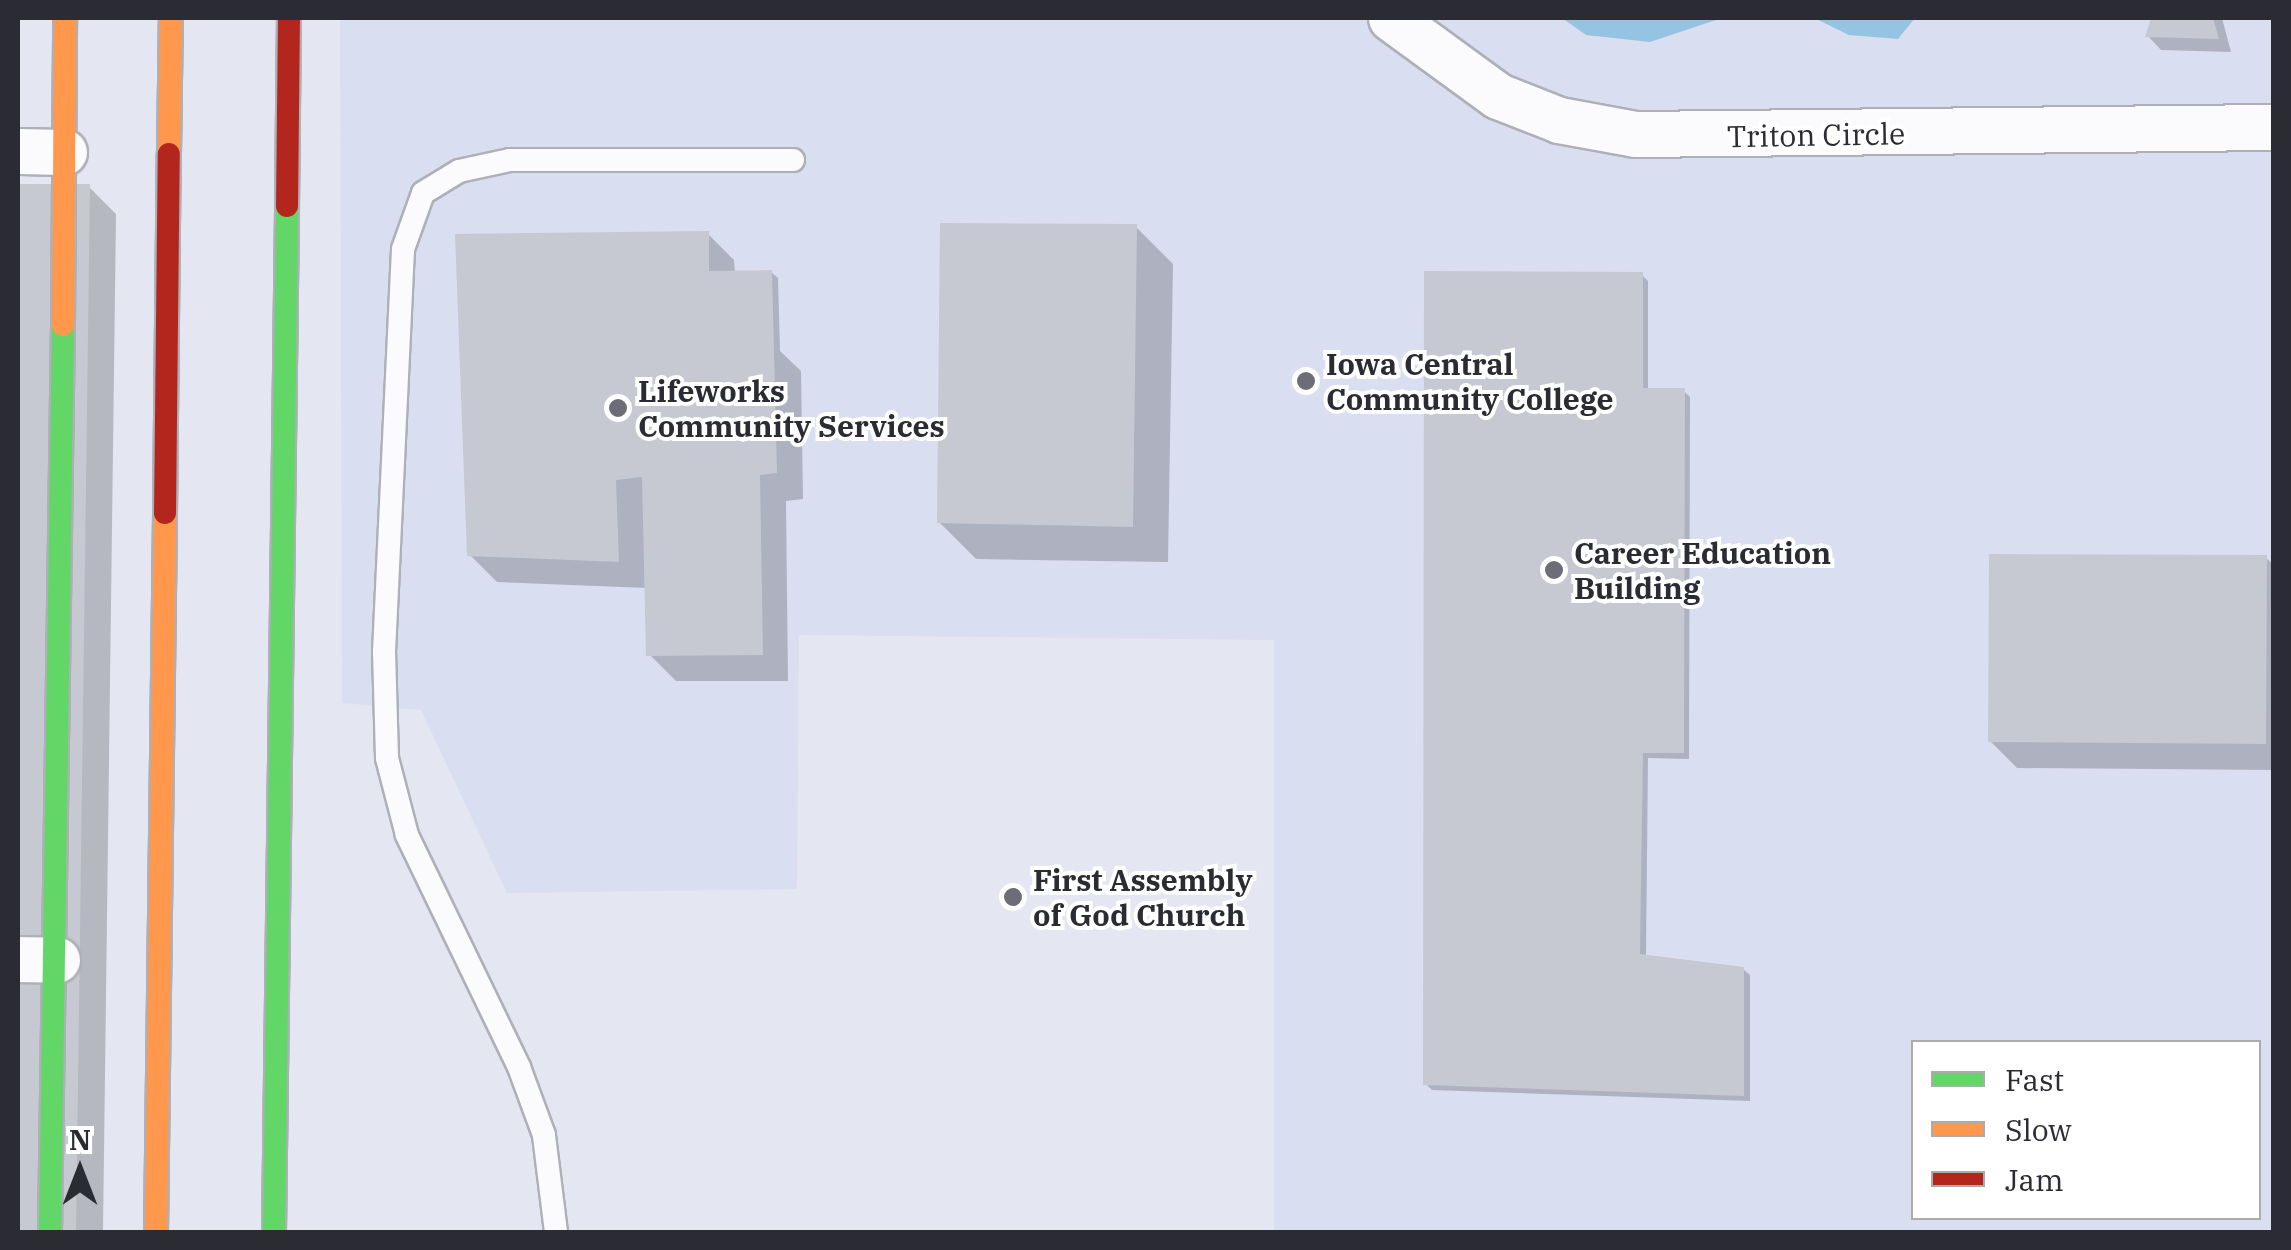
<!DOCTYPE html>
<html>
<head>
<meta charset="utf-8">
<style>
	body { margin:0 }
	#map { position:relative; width:2291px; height:1250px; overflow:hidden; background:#e4e6f1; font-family:"IBM Plex Serif",serif }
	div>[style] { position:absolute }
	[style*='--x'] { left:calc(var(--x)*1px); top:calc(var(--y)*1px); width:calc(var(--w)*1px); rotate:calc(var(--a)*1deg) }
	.built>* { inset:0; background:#dadef1 }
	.water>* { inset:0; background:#94c4e2 }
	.shadow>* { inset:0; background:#0003 }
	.building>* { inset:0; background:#c6c9d1 }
	.roads { filter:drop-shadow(2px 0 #aeb0b7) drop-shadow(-2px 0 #aeb0b7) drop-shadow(0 2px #aeb0b7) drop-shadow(0 -2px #aeb0b7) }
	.lane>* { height:22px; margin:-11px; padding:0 11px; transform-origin:11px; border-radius:11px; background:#fbfbfd }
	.street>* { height:45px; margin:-22.5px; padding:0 22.5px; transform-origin:22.5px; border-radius:22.5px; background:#fbfbfd }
	.fast>* { height:22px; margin:-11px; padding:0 11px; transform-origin:11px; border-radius:11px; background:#63d668 }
	.slow>* { height:22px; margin:-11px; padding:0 11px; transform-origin:11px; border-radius:11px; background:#ff974d }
	.jam>* { height:22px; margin:-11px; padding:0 11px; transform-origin:11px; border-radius:11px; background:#b3261e }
	.dots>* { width:28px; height:28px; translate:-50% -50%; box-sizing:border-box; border:5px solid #fff; border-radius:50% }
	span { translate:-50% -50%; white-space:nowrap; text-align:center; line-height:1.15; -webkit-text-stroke:8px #fff; paint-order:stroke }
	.street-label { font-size:30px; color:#2b2c33 }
	.poi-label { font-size:30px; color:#2b2c33; font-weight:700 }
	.left { translate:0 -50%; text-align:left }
	.frame { position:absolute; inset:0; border:20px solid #2b2c33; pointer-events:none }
	.legend { position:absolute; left:1911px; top:1040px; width:350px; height:180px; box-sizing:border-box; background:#fff; border:2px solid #aaabad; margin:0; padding:12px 18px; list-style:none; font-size:30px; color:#2b2c33 }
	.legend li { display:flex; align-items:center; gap:20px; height:50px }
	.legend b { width:50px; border:2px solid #aaabad }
	.north { position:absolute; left:30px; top:1120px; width:100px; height:100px; -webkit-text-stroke:8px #fff; paint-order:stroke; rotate:0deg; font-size:28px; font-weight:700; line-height:40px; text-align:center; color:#2b2c33 }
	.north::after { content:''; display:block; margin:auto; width:35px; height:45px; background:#2b2c33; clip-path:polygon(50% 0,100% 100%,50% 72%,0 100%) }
</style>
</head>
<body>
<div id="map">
	<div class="built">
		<div style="clip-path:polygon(evenodd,340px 18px,2273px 18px,2273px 1232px,1274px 1232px,1274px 640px,799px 635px,797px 889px,507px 893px,421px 710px,342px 703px,340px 18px,1914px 1042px,2258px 1042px,2258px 1218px,1914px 1218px,1914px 1042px)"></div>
	</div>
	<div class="water">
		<div style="clip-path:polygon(1562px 18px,1722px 18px,1650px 42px,1586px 35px)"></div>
		<div style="clip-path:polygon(1814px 18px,1915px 18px,1898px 39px,1849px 35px)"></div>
	</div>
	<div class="shadow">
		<div style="clip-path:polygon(2153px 18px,2222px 18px,2231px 52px,2161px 50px,2148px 36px)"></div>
		<div style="clip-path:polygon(18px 186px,89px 187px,116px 214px,103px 1232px,18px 1232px)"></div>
		<div style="clip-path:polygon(1136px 227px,1173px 264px,1168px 562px,976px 559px,939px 522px)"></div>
		<div style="clip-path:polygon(707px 233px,734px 260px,735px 273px,771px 272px,778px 278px,780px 351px,801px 371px,803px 499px,786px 501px,788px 681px,676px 681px,649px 654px,647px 588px,497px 582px,470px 555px)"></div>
		<div style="clip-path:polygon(1642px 275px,1648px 281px,1648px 391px,1684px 391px,1690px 397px,1689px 759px,1648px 758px,1646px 958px,1743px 969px,1750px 975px,1750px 1101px,1432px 1090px,1426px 1084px)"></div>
		<div style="clip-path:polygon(2266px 558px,2274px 565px,2274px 770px,2017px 768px,1990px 741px)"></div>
	</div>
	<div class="building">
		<div style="clip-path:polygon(2151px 18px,2213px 18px,2219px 39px,2145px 37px)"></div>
		<div style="clip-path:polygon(18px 184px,90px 184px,76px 1232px,18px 1232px)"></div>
		<div style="clip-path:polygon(940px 223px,1137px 224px,1133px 527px,937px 523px)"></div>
		<div style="clip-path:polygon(709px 231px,709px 271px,772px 270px,777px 473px,760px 475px,763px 655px,646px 656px,642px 477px,616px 480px,619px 562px,467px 556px,455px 234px)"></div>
		<div style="clip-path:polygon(1424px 271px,1643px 272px,1643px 388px,1685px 388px,1684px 753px,1643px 753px,1640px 954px,1744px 967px,1744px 1096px,1423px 1085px)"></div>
		<div style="clip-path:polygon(1989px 554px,2267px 555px,2266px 744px,1988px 742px)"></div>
	</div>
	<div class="roads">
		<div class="lane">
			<div style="--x:556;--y:1232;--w:98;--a:-97.1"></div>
			<div style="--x:544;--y:1135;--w:72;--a:-110.2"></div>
			<div style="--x:519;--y:1067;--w:258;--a:-115.8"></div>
			<div style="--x:407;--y:835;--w:80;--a:-104.6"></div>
			<div style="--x:387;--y:758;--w:106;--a:-91.6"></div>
			<div style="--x:384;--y:652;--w:403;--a:-87.3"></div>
			<div style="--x:403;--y:249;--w:59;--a:-70.3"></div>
			<div style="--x:423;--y:193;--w:42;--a:-31.4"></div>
			<div style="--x:459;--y:171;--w:52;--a:-12.2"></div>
			<div style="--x:510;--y:160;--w:283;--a:0"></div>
		</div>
		<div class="street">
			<div style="--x:1391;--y:18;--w:132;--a:36.1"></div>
			<div style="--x:1498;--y:96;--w:66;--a:21.5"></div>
			<div style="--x:1559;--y:120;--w:77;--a:10.4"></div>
			<div style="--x:1635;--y:134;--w:639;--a:-0.63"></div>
			<div style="--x:18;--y:151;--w:46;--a:1.2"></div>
			<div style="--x:18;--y:959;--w:39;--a:1"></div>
		</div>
		<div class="fast">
			<div style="--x:50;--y:1232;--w:907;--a:-89.18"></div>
			<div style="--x:274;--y:1232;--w:1026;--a:-89.27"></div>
		</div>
		<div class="slow">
			<div style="--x:169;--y:154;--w:136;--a:-89.2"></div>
			<div style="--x:63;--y:325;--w:307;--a:-89.6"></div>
			<div style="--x:156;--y:1232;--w:719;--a:-89.28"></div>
		</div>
		<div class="jam">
			<div style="--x:287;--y:206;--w:188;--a:-89.4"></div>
			<div style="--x:165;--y:513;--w:359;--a:-89.4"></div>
		</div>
	</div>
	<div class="dots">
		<div style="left:1306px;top:381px;background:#6c6d76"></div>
		<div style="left:618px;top:408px;background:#6c6d76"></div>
		<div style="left:1554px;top:570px;background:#6c6d76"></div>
		<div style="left:1013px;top:897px;background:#6c6d76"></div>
	</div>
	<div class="street-label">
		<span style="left:1816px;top:135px;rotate:-1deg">Triton Circle</span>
	</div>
	<div class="poi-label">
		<span class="left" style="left:1326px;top:381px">Iowa Central<br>Community College</span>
		<span class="left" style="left:638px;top:408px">Lifeworks<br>Community Services</span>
		<span class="left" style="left:1574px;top:570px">Career Education<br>Building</span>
		<span class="left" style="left:1033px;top:897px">First Assembly<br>of God Church</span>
	</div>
	<div class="frame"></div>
	<ul class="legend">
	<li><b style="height:12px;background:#63d668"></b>Fast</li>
	<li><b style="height:12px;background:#ff974d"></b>Slow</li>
	<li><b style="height:12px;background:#b3261e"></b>Jam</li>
	</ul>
	<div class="north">N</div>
</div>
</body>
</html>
